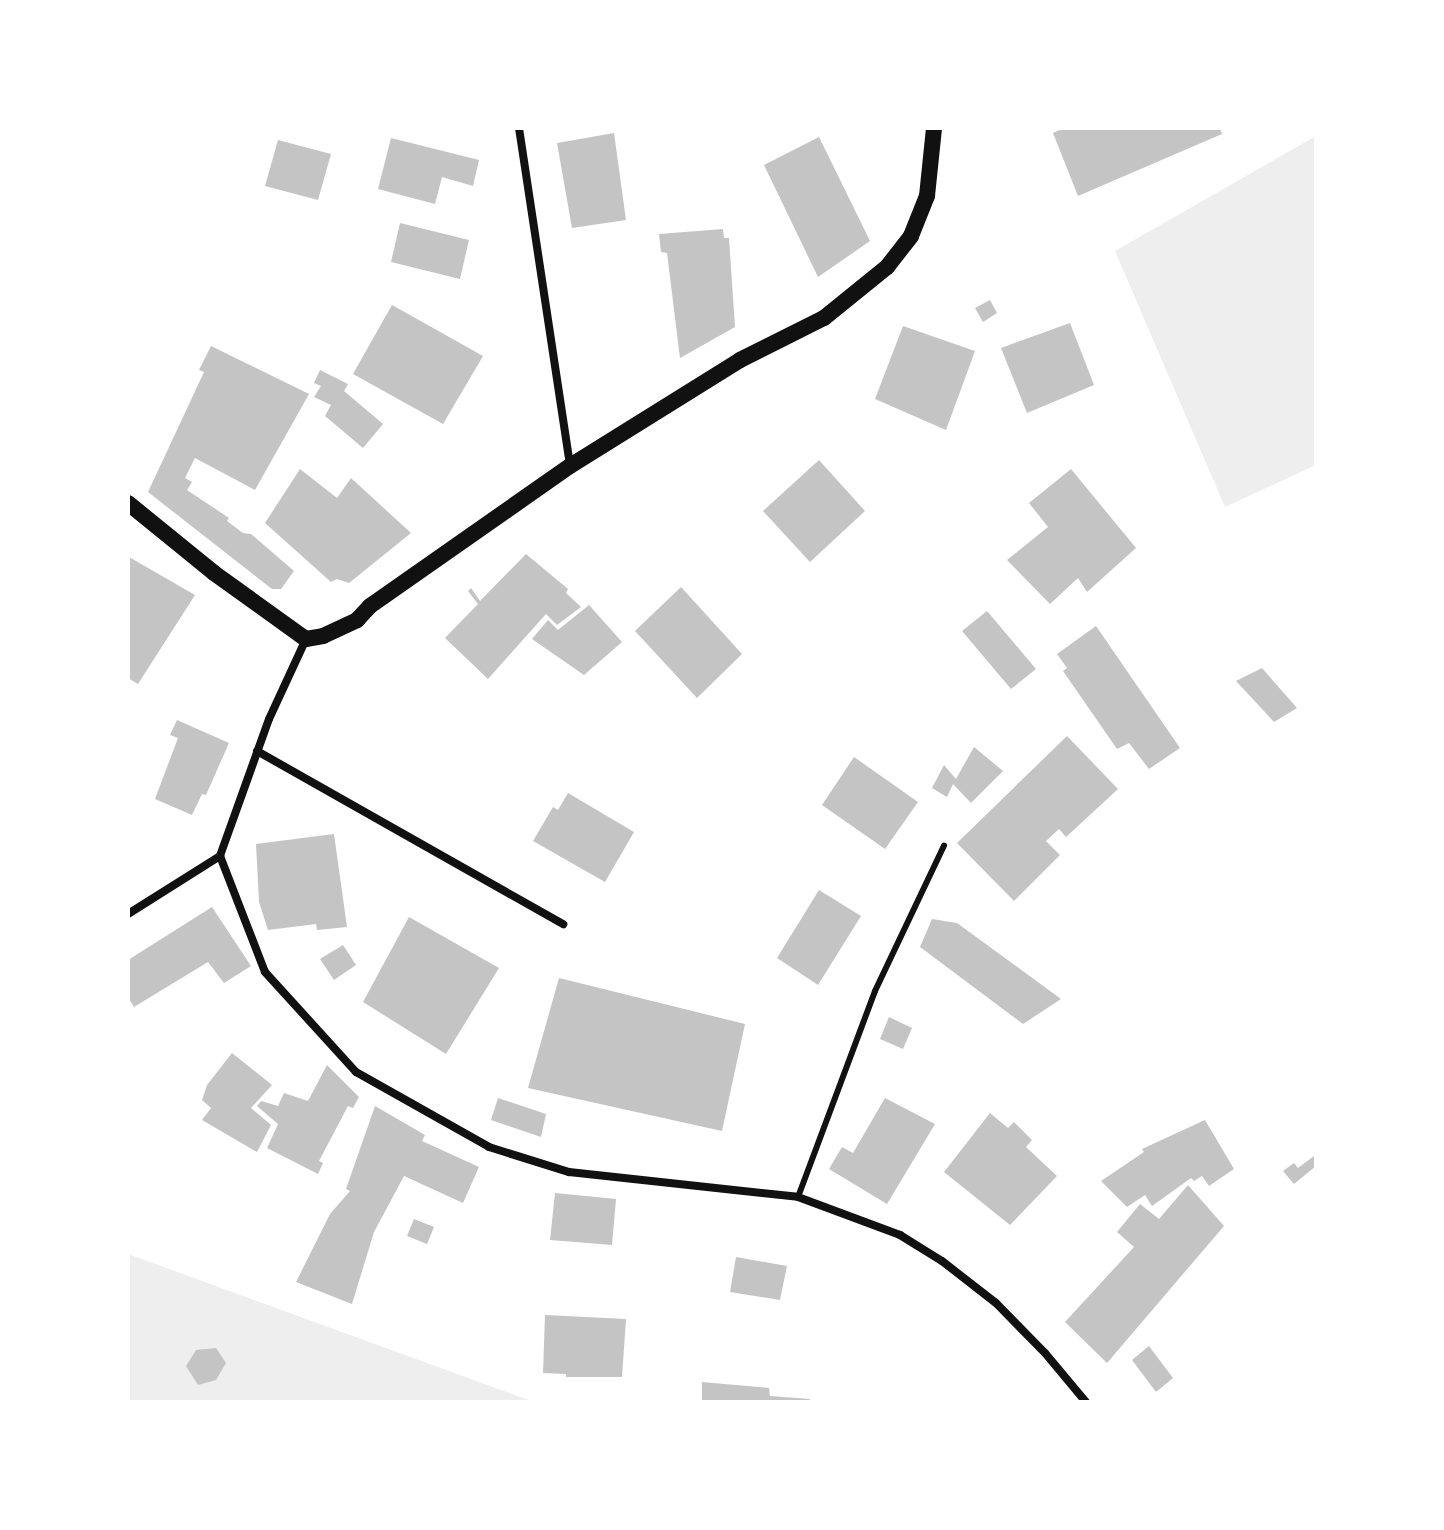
<!DOCTYPE html>
<html>
<head>
<meta charset="utf-8">
<style>
	body { margin:0 }
	#map { position:relative; width:1444px; height:1530px; overflow:hidden; background:#fff; font-family:Helvetica,sans-serif }
	div>[style] { position:absolute }
	[style*='--x'] { left:calc(var(--x)*1px); top:calc(var(--y)*1px); width:calc(var(--w)*1px); rotate:calc(var(--a)*1deg) }
	.green>* { inset:0; background:#eee }
	.building>* { inset:0; background:#c4c4c4 }
	.service>* { height:6px; margin:-3px; padding:0 3px; transform-origin:3px; border-radius:3px; background:#111 }
	.minor>* { height:8px; margin:-4px; padding:0 4px; transform-origin:4px; border-radius:4px; background:#111 }
	.secondary>* { height:16px; margin:-8px; padding:0 8px; transform-origin:8px; border-radius:8px; background:#111 }
	span { translate:-50% -50%; white-space:nowrap; text-align:center; line-height:1.15; -webkit-text-stroke:8px #fff; paint-order:stroke }
	.frame { position:absolute; inset:0; border:130px solid #fff; pointer-events:none }
</style>
</head>
<body>
<div id="map">
	<div class="green">
		<div style="clip-path:polygon(1316px 136px,1316px 465px,1225px 507px,1115px 251px)"></div>
		<div style="clip-path:polygon(128px 1254px,534px 1402px,128px 1402px)"></div>
	</div>
	<div class="building">
		<div style="clip-path:polygon(1064px 128px,1220px 128px,1222px 134px,1078px 196px,1053px 133px)"></div>
		<div style="clip-path:polygon(614px 133px,626px 220px,572px 228px,557px 143px)"></div>
		<div style="clip-path:polygon(819px 137px,870px 241px,818px 277px,764px 165px)"></div>
		<div style="clip-path:polygon(391px 138px,479px 160px,473px 186px,442px 177px,435px 204px,378px 189px)"></div>
		<div style="clip-path:polygon(278px 140px,331px 154px,318px 200px,265px 186px)"></div>
		<div style="clip-path:polygon(400px 223px,469px 240px,460px 279px,391px 262px)"></div>
		<div style="clip-path:polygon(723px 229px,724px 238px,729px 238px,735px 327px,680px 358px,667px 253px,661px 252px,659px 234px)"></div>
		<div style="clip-path:polygon(990px 300px,997px 313px,983px 322px,975px 308px)"></div>
		<div style="clip-path:polygon(392px 305px,483px 356px,443px 424px,353px 374px)"></div>
		<div style="clip-path:polygon(1070px 323px,1094px 385px,1027px 413px,1001px 348px)"></div>
		<div style="clip-path:polygon(903px 326px,975px 351px,946px 430px,875px 399px)"></div>
		<div style="clip-path:polygon(211px 346px,309px 394px,255px 490px,195px 458px,185px 478px,192px 482px,187px 490px,229px 518px,227px 521px,243px 533px,251px 534px,294px 571px,281px 589px,272px 589px,148px 492px,204px 372px,199px 370px)"></div>
		<div style="clip-path:polygon(320px 370px,348px 384px,344px 391px,383px 424px,363px 448px,325px 416px,331px 405px,314px 397px,321px 386px,314px 383px)"></div>
		<div style="clip-path:polygon(819px 460px,865px 511px,810px 562px,763px 511px)"></div>
		<div style="clip-path:polygon(300px 469px,337px 498px,351px 478px,411px 533px,349px 583px,337px 579px,331px 582px,265px 523px)"></div>
		<div style="clip-path:polygon(1071px 469px,1136px 548px,1087px 592px,1078px 578px,1050px 604px,1007px 560px,1048px 527px,1029px 503px)"></div>
		<div style="clip-path:polygon(526px 554px,568px 589px,566px 593px,581px 607px,557px 625px,546px 614px,488px 679px,445px 638px,478px 604px,468px 591px,471px 588px,480px 601px)"></div>
		<div style="clip-path:polygon(129px 557px,195px 595px,138px 684px,128px 678px)"></div>
		<div style="clip-path:polygon(681px 587px,742px 654px,697px 698px,635px 631px)"></div>
		<div style="clip-path:polygon(589px 605px,622px 642px,584px 675px,532px 639px,548px 620px,558px 630px)"></div>
		<div style="clip-path:polygon(987px 611px,1036px 669px,1011px 689px,962px 631px)"></div>
		<div style="clip-path:polygon(1096px 626px,1180px 748px,1149px 769px,1129px 743px,1117px 749px,1063px 671px,1067px 668px,1057px 654px)"></div>
		<div style="clip-path:polygon(1262px 668px,1297px 708px,1274px 722px,1236px 681px)"></div>
		<div style="clip-path:polygon(177px 720px,229px 743px,206px 795px,202px 794px,192px 815px,155px 799px,178px 738px,170px 735px)"></div>
		<div style="clip-path:polygon(1067px 736px,1118px 789px,1066px 837px,1059px 829px,1046px 841px,1060px 855px,1014px 901px,957px 843px)"></div>
		<div style="clip-path:polygon(974px 747px,1003px 771px,971px 803px,953px 784px,947px 797px,932px 788px,944px 765px,956px 779px)"></div>
		<div style="clip-path:polygon(854px 757px,918px 802px,885px 849px,822px 805px)"></div>
		<div style="clip-path:polygon(568px 793px,634px 832px,605px 882px,533px 841px,553px 807px,558px 810px)"></div>
		<div style="clip-path:polygon(334px 834px,347px 927px,317px 930px,316px 924px,268px 930px,259px 902px,256px 844px)"></div>
		<div style="clip-path:polygon(819px 890px,861px 916px,818px 985px,777px 958px)"></div>
		<div style="clip-path:polygon(212px 907px,251px 966px,224px 983px,208px 962px,134px 1007px,128px 997px,128px 960px)"></div>
		<div style="clip-path:polygon(409px 917px,499px 968px,446px 1054px,363px 1002px)"></div>
		<div style="clip-path:polygon(932px 919px,957px 923px,1061px 999px,1023px 1024px,920px 947px)"></div>
		<div style="clip-path:polygon(343px 945px,356px 965px,334px 980px,320px 959px)"></div>
		<div style="clip-path:polygon(559px 978px,745px 1024px,722px 1131px,528px 1088px)"></div>
		<div style="clip-path:polygon(889px 1017px,912px 1028px,903px 1049px,880px 1039px)"></div>
		<div style="clip-path:polygon(232px 1053px,272px 1085px,251px 1108px,271px 1125px,257px 1152px,202px 1120px,211px 1108px,202px 1100px,207px 1085px)"></div>
		<div style="clip-path:polygon(327px 1065px,359px 1097px,353px 1108px,348px 1106px,319px 1161px,323px 1163px,318px 1174px,267px 1148px,278px 1124px,257px 1106px,261px 1101px,278px 1106px,284px 1093px,308px 1101px)"></div>
		<div style="clip-path:polygon(498px 1098px,546px 1114px,541px 1137px,491px 1120px)"></div>
		<div style="clip-path:polygon(885px 1098px,935px 1124px,887px 1204px,829px 1169px,842px 1147px,853px 1153px)"></div>
		<div style="clip-path:polygon(375px 1106px,425px 1135px,422px 1141px,479px 1167px,463px 1203px,404px 1176px,374px 1232px,352px 1304px,296px 1282px,330px 1214px,350px 1191px,346px 1189px)"></div>
		<div style="clip-path:polygon(990px 1113px,1008px 1128px,1014px 1122px,1032px 1140px,1026px 1147px,1057px 1176px,1010px 1225px,944px 1172px)"></div>
		<div style="clip-path:polygon(1205px 1120px,1234px 1169px,1209px 1186px,1202px 1176px,1194px 1181px,1191px 1178px,1152px 1206px,1145px 1195px,1127px 1207px,1101px 1181px,1144px 1152px,1142px 1149px)"></div>
		<div style="clip-path:polygon(1314px 1156px,1316px 1166px,1294px 1184px,1283px 1171px,1294px 1163px,1298px 1168px)"></div>
		<div style="clip-path:polygon(1188px 1185px,1224px 1226px,1107px 1363px,1065px 1322px,1134px 1247px,1117px 1232px,1140px 1204px,1159px 1219px)"></div>
		<div style="clip-path:polygon(555px 1193px,616px 1199px,612px 1245px,550px 1240px)"></div>
		<div style="clip-path:polygon(414px 1219px,434px 1227px,427px 1244px,407px 1236px)"></div>
		<div style="clip-path:polygon(736px 1257px,787px 1266px,780px 1300px,730px 1292px)"></div>
		<div style="clip-path:polygon(545px 1315px,626px 1319px,622px 1377px,566px 1377px,566px 1374px,543px 1373px)"></div>
		<div style="clip-path:polygon(1149px 1346px,1173px 1378px,1156px 1392px,1132px 1360px)"></div>
		<div style="clip-path:polygon(216px 1348px,226px 1363px,216px 1380px,198px 1385px,186px 1366px,196px 1350px)"></div>
		<div style="clip-path:polygon(702px 1382px,769px 1388px,770px 1396px,810px 1399px,810px 1402px,702px 1402px)"></div>
	</div>
	<div class="service">
		<div style="--x:798;--y:1197;--w:220;--a:-69.5"></div>
		<div style="--x:875;--y:991;--w:161;--a:-64.6"></div>
	</div>
	<div class="minor">
		<div style="--x:519;--y:128;--w:341;--a:81.4"></div>
		<div style="--x:306;--y:639;--w:88;--a:114.8"></div>
		<div style="--x:269;--y:719;--w:145;--a:109.7"></div>
		<div style="--x:220;--y:856;--w:124;--a:68.8"></div>
		<div style="--x:265;--y:972;--w:135;--a:47.7"></div>
		<div style="--x:356;--y:1072;--w:153;--a:29.4"></div>
		<div style="--x:489;--y:1147;--w:84;--a:17.4"></div>
		<div style="--x:569;--y:1172;--w:230;--a:6.2"></div>
		<div style="--x:798;--y:1197;--w:109;--a:20.4"></div>
		<div style="--x:900;--y:1235;--w:49;--a:31.8"></div>
		<div style="--x:942;--y:1261;--w:68;--a:37.9"></div>
		<div style="--x:996;--y:1303;--w:70;--a:45.6"></div>
		<div style="--x:1045;--y:1353;--w:64;--a:50.1"></div>
		<div style="--x:257;--y:751;--w:352;--a:29.5"></div>
		<div style="--x:128;--y:914;--w:109;--a:-32.2"></div>
	</div>
	<div class="secondary">
		<div style="--x:128;--y:503;--w:111;--a:39.1"></div>
		<div style="--x:214;--y:573;--w:113;--a:35.7"></div>
		<div style="--x:306;--y:639;--w:17;--a:-10"></div>
		<div style="--x:323;--y:636;--w:38;--a:-25"></div>
		<div style="--x:357;--y:620;--w:19;--a:-47"></div>
		<div style="--x:370;--y:606;--w:244;--a:-35"></div>
		<div style="--x:570;--y:466;--w:200;--a:-31.9"></div>
		<div style="--x:740;--y:360;--w:94;--a:-26.6"></div>
		<div style="--x:824;--y:318;--w:81;--a:-39"></div>
		<div style="--x:887;--y:267;--w:39;--a:-52"></div>
		<div style="--x:911;--y:236;--w:43;--a:-68.2"></div>
		<div style="--x:927;--y:196;--w:68;--a:-84.1"></div>
	</div>
	<div class="frame"></div>
</div>
</body>
</html>
